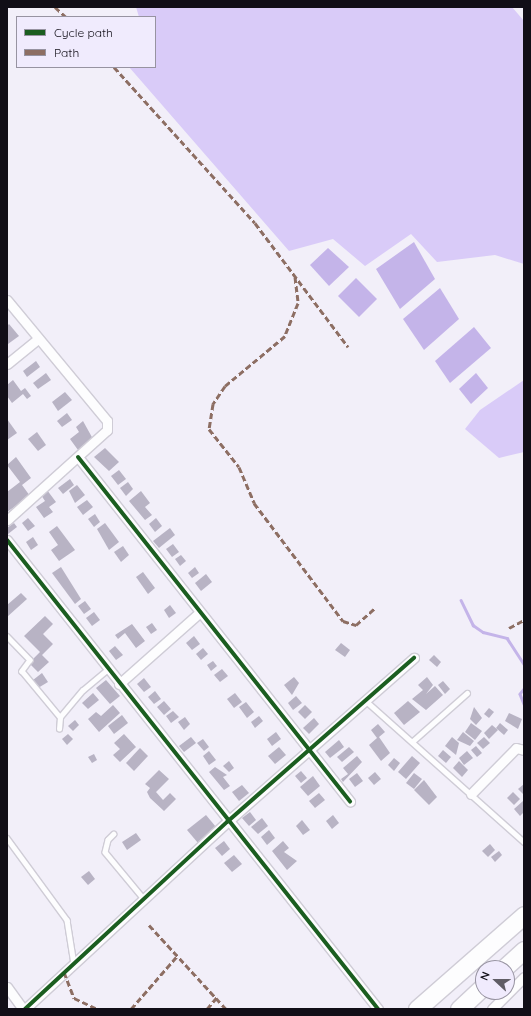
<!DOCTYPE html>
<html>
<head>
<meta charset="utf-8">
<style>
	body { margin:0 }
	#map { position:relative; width:531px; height:1016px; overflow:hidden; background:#f2eff9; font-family:Quicksand,sans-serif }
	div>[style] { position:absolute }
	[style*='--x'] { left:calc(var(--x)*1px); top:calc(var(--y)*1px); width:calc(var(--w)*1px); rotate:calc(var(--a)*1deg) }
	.forest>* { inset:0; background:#d9cbf8 }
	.water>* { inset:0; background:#c4b4e9 }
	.stream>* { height:2.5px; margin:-1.25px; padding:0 1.25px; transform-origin:1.25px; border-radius:1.25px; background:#c4b4e9 }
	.building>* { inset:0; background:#b8b3c4 }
	.roads { filter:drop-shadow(1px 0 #cfccd6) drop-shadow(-1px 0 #cfccd6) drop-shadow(0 1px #cfccd6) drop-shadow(0 -1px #cfccd6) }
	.lane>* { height:4.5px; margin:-2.25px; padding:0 2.25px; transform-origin:2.25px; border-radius:2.25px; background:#fdfdfe }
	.street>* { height:9px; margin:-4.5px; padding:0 4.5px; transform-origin:4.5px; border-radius:4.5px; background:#fdfdfe }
	.highway>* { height:17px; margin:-8.5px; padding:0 8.5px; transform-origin:8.5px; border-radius:8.5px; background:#fdfdfe }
	.quiet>* { height:3px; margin-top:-1.5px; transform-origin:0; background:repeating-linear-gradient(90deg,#8d6e63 0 6px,transparent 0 9px) }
	.cycleway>* { height:4px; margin:-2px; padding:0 2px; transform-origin:2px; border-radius:2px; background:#1b5e20 }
	span { translate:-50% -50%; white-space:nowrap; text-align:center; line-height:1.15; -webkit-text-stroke:3px #f0ebfd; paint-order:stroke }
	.frame { position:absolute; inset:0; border:8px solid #110e17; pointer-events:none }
	.legend { position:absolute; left:16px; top:16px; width:140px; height:52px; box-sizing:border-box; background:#f0ebfd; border:1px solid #9793a1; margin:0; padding:5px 7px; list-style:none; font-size:12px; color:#110e17 }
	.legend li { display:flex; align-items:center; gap:8px; height:20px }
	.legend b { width:20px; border:1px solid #9793a1 }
	.north { position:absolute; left:475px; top:960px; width:40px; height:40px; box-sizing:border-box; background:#f0ebfd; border:1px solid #9793a1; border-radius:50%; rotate:292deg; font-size:11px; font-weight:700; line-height:16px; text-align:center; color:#110e17 }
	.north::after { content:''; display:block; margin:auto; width:14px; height:18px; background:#605d66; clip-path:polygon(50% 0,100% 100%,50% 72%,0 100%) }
</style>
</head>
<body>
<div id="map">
	<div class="forest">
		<div style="clip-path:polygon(136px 7px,512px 7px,524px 21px,524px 264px,495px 255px,437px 262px,411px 234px,365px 266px,333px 239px,289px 251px,129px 67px,155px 67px,155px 17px,139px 17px)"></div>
		<div style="clip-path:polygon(524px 380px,524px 452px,499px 458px,465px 429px,480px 410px)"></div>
	</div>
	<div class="water">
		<div style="clip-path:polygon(414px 242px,435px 279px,400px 309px,376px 269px)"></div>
		<div style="clip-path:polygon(328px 248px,349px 267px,329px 286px,310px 265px)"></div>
		<div style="clip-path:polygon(356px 278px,377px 299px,359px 317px,338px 296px)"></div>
		<div style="clip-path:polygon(440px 288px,459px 319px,424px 350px,403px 319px)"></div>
		<div style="clip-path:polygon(474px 327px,491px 348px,450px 383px,435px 361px)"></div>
		<div style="clip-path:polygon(476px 373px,488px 388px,471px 404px,459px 389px)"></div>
	</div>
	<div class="stream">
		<div style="--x:461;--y:600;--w:28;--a:64"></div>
		<div style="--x:473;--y:625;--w:12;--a:35"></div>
		<div style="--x:483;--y:632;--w:25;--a:14"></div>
		<div style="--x:507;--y:638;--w:31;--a:57"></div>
		<div style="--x:524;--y:689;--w:6;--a:129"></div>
		<div style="--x:520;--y:694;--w:11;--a:68"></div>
	</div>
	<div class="building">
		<div style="clip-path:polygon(9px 324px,19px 336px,8px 344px,7px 326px)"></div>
		<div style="clip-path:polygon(36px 361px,40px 367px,27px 377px,23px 371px)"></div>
		<div style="clip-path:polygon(46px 373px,51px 380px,38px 389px,33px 383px)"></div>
		<div style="clip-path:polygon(13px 380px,21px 391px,25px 388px,31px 396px,27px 399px,23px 394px,12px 403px,7px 396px,7px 385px)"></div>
		<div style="clip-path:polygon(65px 392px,72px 400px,58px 411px,52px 402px)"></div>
		<div style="clip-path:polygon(67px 413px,72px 420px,62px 427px,57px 421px)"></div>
		<div style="clip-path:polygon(7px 419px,17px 433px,7px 440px)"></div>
		<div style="clip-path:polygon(83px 421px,93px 439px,78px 450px,70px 439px,79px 432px,76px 427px)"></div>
		<div style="clip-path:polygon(37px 432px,46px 445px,38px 451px,28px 439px)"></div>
		<div style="clip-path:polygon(105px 448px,119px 462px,109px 471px,94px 457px)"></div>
		<div style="clip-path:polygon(16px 457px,31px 478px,22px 485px,30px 496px,7px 512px,7px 492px,20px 482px,7px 465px)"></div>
		<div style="clip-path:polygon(119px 470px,126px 479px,118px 485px,111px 476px)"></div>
		<div style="clip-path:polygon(70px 479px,74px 485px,63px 494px,58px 488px)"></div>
		<div style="clip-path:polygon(128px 482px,133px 489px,126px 496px,120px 488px)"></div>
		<div style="clip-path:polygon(77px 485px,85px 495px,75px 503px,69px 491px)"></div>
		<div style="clip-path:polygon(47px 490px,56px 502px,49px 507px,53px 512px,44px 518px,36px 507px,45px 501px,41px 495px)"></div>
		<div style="clip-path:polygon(141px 491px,150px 503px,145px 507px,152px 515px,145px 520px,129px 501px)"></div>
		<div style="clip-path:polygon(87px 500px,93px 507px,83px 515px,77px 507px)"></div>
		<div style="clip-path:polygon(95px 514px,100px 522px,94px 527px,88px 519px)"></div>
		<div style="clip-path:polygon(28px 518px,35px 526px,28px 531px,22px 523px)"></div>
		<div style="clip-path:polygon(156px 518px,162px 526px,155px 532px,149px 524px)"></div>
		<div style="clip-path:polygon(14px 523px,17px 527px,8px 534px,7px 528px)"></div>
		<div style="clip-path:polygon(105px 523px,119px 542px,109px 550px,97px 529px)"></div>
		<div style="clip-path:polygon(57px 526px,75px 550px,59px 561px,51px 550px,58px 545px,49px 532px)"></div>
		<div style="clip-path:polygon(170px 528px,175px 535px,159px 548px,153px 541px)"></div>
		<div style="clip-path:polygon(33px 537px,38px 545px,31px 550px,26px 542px)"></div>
		<div style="clip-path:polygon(173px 544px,179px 552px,172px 557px,166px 549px)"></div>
		<div style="clip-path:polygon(123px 546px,129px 555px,121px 562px,114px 552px)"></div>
		<div style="clip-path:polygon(181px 555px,186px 561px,180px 566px,175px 559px)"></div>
		<div style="clip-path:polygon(61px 567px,81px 599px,75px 604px,52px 573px)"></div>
		<div style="clip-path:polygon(195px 567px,199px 573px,192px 578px,188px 573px)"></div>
		<div style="clip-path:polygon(143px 572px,155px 588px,148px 594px,136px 577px)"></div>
		<div style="clip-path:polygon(206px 574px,212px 582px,201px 591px,195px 583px)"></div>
		<div style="clip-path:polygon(21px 593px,27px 599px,7px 617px,7px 605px)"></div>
		<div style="clip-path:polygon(85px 601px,91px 609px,84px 614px,78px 606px)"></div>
		<div style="clip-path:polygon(170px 605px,176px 613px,169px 618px,164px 610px)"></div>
		<div style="clip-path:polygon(94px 612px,100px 620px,92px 626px,86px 618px)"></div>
		<div style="clip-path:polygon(45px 616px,53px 624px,43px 634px,53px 644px,42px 655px,49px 662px,38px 672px,29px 663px,40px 652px,24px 636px)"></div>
		<div style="clip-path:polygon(152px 623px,157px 630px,151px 634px,146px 627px)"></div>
		<div style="clip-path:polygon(132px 624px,145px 641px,136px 648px,125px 633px,118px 639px,115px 635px)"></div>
		<div style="clip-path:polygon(194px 636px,200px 644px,192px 650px,186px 643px)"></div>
		<div style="clip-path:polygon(341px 643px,350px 650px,345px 657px,335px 650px)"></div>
		<div style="clip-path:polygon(115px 646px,123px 655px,116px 660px,109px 651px)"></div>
		<div style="clip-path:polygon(203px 648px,208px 654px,201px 660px,196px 654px)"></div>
		<div style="clip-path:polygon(434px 655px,441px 662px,437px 667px,429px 660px)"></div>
		<div style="clip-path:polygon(213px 661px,217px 666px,211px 671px,207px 665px)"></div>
		<div style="clip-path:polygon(222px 669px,228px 676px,220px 682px,214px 675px)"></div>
		<div style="clip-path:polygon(42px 673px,48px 682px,38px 688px,33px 680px)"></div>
		<div style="clip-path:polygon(294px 677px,299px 683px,292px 695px,284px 685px)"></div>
		<div style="clip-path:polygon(427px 677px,433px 685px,426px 694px,435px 686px,443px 695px,426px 710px,412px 699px,423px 690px,418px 685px)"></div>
		<div style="clip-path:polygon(144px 678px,151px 687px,144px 692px,137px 684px)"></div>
		<div style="clip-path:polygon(106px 680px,120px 696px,110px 704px,96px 688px)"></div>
		<div style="clip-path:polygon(443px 681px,450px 689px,445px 694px,438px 685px)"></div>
		<div style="clip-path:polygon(155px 691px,161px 699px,154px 704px,148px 697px)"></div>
		<div style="clip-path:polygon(93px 693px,99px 700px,88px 709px,82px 703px)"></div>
		<div style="clip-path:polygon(235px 693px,242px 702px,234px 708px,227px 699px)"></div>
		<div style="clip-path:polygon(296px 696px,302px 703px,293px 710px,288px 703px)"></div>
		<div style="clip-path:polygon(164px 701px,171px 709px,164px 715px,157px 707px)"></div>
		<div style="clip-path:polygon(408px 701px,420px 712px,404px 725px,394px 713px)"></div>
		<div style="clip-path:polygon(246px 702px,254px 712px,247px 718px,239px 707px)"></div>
		<div style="clip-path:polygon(113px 705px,120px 713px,99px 732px,88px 719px,96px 712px,101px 716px)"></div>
		<div style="clip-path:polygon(305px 705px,312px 712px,305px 719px,298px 712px)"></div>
		<div style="clip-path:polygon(474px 707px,482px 718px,476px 725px,470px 719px)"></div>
		<div style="clip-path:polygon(489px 708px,494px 712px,489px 718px,484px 714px)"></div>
		<div style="clip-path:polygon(173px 711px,179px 717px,171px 723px,166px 716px)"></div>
		<div style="clip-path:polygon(509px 713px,522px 719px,518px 729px,505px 721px)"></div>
		<div style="clip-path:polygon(122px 715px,128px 723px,114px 734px,108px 726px)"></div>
		<div style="clip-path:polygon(259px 716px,263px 721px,255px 728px,251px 722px)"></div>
		<div style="clip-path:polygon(185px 717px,190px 724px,184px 730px,178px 722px)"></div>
		<div style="clip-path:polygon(314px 718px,319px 724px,309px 734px,303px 728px)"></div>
		<div style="clip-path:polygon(75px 720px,79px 725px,73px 731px,68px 726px)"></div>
		<div style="clip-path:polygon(471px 723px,482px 731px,475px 740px,465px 732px)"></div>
		<div style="clip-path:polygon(500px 723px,508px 730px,504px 735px,496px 728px)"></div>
		<div style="clip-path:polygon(378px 724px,385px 732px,379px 737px,390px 753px,381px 761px,369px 745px,377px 738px,371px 730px)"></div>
		<div style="clip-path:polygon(492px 725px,498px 730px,489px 739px,484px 733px)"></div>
		<div style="clip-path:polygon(276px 732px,281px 739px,272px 746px,267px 739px)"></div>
		<div style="clip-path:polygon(463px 732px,474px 741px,470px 746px,457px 740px)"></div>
		<div style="clip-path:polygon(68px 734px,73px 739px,67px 745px,62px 739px)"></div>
		<div style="clip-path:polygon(124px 734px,136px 747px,120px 762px,113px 755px,120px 749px,114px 743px)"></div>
		<div style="clip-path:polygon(191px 737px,196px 743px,184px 752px,179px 746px)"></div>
		<div style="clip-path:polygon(452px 737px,459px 743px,456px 755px,445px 746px)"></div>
		<div style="clip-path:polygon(484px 737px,490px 743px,483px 749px,477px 743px)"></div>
		<div style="clip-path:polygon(203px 739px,209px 747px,204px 751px,197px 743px)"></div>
		<div style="clip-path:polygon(339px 740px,344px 747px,330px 758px,325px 752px)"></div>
		<div style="clip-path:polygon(476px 746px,482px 753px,477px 757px,471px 750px)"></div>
		<div style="clip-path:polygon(279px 747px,286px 755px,275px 764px,268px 756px)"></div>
		<div style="clip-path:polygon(349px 747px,354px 752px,342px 762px,337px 757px)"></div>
		<div style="clip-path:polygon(140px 748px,148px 756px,134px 771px,126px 763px)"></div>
		<div style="clip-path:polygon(443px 750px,451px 757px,446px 763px,438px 756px)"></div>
		<div style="clip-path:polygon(209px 751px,216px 760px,209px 765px,203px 756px)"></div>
		<div style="clip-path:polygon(467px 751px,473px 758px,464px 765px,459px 758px)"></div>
		<div style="clip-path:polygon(94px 754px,97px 760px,92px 763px,88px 757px)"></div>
		<div style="clip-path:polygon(357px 756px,362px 762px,343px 782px,341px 779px,348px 774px,343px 768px)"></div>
		<div style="clip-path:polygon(412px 756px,420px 763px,406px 779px,398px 772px)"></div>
		<div style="clip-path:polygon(394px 758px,400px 763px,394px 771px,388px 765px)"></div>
		<div style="clip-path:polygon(229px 761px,234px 768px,229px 772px,223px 766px)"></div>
		<div style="clip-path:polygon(459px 761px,468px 770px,462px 777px,453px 768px)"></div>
		<div style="clip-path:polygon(215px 767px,227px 775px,223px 777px,230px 786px,224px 790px,209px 772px)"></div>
		<div style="clip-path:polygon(159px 770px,169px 779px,156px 792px,163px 800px,170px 793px,176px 799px,164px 811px,150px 798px,147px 792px,150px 788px,145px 784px)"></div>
		<div style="clip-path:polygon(301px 771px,307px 778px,301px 783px,295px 776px)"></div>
		<div style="clip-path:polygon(375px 772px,381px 779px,374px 785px,368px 778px)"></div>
		<div style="clip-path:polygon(357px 773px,363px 781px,355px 787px,349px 779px)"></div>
		<div style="clip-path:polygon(414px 773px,422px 779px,414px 789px,406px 783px)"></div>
		<div style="clip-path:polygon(313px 776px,320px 786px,308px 796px,300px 787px)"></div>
		<div style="clip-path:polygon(424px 780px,437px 797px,429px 805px,414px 790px)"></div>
		<div style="clip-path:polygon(524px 784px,524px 795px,518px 789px)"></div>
		<div style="clip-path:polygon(242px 785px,249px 793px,239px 801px,232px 792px)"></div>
		<div style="clip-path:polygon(513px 792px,520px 799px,514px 805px,507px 798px)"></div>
		<div style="clip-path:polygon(319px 793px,325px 800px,315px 808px,309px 801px)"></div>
		<div style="clip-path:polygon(523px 801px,524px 812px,520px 816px,514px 809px)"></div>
		<div style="clip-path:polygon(250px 812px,256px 820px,249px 826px,242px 818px)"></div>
		<div style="clip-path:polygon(206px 815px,216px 827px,198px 843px,187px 830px)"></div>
		<div style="clip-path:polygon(333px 815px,339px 823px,332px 829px,326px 821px)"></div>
		<div style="clip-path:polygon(262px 818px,268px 826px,258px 834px,251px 827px)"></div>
		<div style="clip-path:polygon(302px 820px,310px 830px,303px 835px,296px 826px)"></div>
		<div style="clip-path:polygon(269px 830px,275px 838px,267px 845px,261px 837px)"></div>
		<div style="clip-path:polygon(136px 833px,141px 840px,127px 850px,122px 842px)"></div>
		<div style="clip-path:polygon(224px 841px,230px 849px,222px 856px,215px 848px)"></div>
		<div style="clip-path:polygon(283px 841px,289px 848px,284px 852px,297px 861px,287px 870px,272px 851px)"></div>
		<div style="clip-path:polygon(490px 844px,495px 850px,488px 857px,482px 851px)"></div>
		<div style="clip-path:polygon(499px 851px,502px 855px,495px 862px,491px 857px)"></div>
		<div style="clip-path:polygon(234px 855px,242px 864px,232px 872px,224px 863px)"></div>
		<div style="clip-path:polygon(89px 871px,95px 879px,88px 885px,81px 877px)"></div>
	</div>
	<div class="roads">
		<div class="lane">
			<div style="--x:7;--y:636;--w:33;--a:46"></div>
			<div style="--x:30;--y:660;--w:14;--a:126"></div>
			<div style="--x:22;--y:671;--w:60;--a:50.4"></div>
			<div style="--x:366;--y:701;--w:212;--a:41.7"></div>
			<div style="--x:59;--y:729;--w:12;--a:-85"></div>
			<div style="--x:60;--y:717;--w:35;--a:-50"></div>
			<div style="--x:83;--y:690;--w:33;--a:-40"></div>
			<div style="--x:413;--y:741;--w:72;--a:-41.6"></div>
			<div style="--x:114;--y:834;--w:8;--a:135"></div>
			<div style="--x:108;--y:840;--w:12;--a:104"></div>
			<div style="--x:105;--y:852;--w:61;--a:50.3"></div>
			<div style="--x:7;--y:838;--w:102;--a:53.8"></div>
			<div style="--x:67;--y:920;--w:45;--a:81"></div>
		</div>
		<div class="street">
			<div style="--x:7;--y:300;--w:157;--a:50.4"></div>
			<div style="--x:107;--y:421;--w:9;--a:90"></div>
			<div style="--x:107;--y:430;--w:135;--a:138"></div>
			<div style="--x:7;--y:364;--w:40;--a:-39"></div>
			<div style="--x:78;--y:457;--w:439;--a:51.7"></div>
			<div style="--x:7;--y:540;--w:598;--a:51.65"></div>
			<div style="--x:119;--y:684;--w:108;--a:-41.6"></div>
			<div style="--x:471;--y:794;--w:64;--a:-45.6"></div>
			<div style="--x:516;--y:748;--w:8;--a:14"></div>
			<div style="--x:7;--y:987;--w:27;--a:54"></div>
			<div style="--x:25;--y:1009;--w:275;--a:-42.8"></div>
			<div style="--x:227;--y:822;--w:249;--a:-41.3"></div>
			<div style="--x:492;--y:1009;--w:45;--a:-45"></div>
		</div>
		<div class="highway">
			<div style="--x:504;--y:968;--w:27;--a:-42"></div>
			<div style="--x:417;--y:1009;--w:142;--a:-41.3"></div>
			<div style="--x:459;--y:1009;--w:33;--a:-43"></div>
		</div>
	</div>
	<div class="quiet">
		<div style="--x:55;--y:7;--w:15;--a:42"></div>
		<div style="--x:114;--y:67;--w:210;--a:47.9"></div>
		<div style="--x:255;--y:223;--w:155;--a:53.1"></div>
		<div style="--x:295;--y:277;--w:26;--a:83"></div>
		<div style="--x:298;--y:303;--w:35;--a:112"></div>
		<div style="--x:285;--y:336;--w:78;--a:140.2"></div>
		<div style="--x:225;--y:386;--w:22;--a:124"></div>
		<div style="--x:213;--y:404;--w:25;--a:99"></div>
		<div style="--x:209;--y:429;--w:48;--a:51.7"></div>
		<div style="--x:239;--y:467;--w:39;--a:67"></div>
		<div style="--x:254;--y:503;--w:148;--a:53"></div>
		<div style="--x:343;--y:621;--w:14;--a:17"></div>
		<div style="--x:356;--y:625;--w:25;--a:-42"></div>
		<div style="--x:509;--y:628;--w:17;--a:-28"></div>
		<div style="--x:149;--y:925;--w:114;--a:47.5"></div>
		<div style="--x:64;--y:972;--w:28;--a:69"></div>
		<div style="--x:74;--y:998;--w:26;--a:25"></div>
		<div style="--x:131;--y:1009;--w:72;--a:-49"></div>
		<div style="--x:207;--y:1009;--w:16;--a:-50"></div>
	</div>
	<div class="cycleway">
		<div style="--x:78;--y:457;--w:439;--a:51.7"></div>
		<div style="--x:7;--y:540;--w:598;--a:51.65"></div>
		<div style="--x:25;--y:1009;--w:275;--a:-42.8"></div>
		<div style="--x:227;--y:822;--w:249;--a:-41.3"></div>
	</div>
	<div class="frame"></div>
	<ul class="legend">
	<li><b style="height:5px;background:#1b5e20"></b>Cycle path</li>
	<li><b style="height:5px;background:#8d6e63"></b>Path</li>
	</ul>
	<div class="north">N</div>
</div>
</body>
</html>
